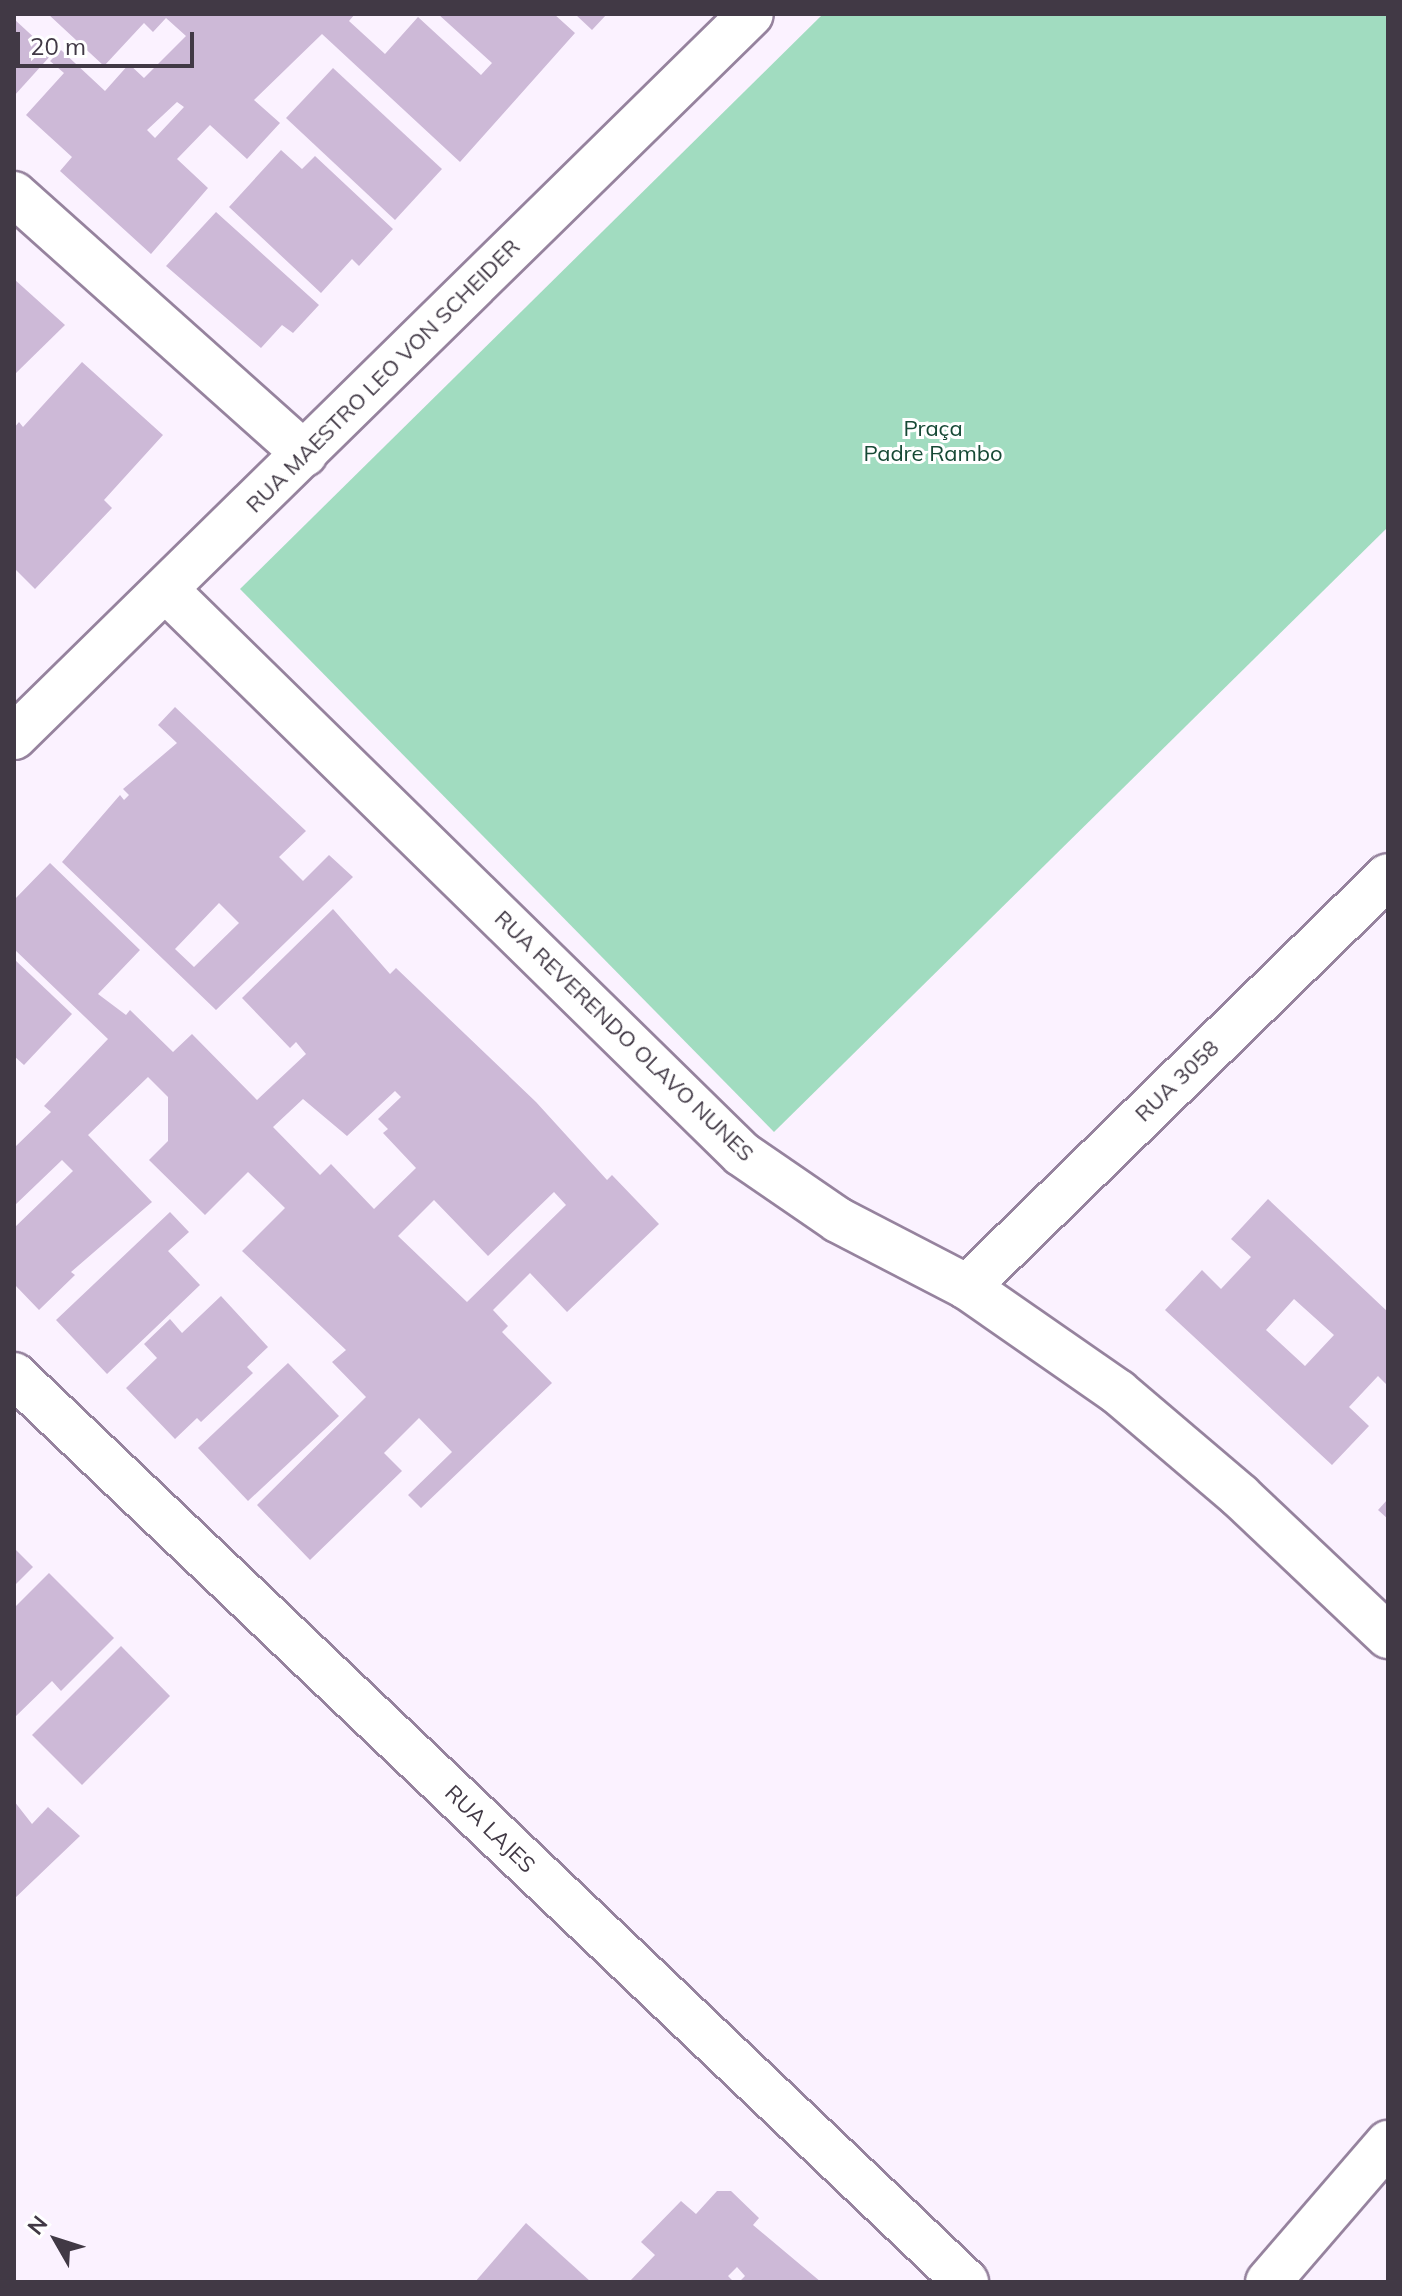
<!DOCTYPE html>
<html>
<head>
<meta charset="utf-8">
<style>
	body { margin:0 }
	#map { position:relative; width:1402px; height:2296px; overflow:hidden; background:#fbf2ff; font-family:Mulish,sans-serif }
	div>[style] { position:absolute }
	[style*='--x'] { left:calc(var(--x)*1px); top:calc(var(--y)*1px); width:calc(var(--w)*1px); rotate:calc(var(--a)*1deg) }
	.green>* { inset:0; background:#a1dcc0 }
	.building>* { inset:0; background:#cdb9d7 }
	.roads { filter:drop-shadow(2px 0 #96839e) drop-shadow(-2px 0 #96839e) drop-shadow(0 2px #96839e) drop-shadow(0 -2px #96839e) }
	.minor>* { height:44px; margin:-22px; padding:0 22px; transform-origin:22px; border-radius:22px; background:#fff }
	span { translate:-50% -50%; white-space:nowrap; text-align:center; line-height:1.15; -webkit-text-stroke:6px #fff; paint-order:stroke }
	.street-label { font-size:22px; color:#413945 }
	.park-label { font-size:22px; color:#164935 }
	.frame { position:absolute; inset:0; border:16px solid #413945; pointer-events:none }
	.north { position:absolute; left:16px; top:2200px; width:80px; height:80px; -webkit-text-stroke:6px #fff; paint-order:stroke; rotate:309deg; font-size:22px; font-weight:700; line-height:32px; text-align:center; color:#413945 }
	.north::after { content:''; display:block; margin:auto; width:28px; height:36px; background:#413945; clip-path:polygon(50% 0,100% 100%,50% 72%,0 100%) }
	.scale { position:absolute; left:16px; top:32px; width:178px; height:36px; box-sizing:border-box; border:4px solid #413945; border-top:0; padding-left:10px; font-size:24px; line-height:28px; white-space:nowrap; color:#413945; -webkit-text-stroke:6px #fff; paint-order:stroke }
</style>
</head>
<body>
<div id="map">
	<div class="green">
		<div style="clip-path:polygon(823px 14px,1388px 14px,1388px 527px,774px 1132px,240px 589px)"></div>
	</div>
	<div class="building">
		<div style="clip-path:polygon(evenodd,48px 14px,355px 14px,349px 21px,385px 54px,418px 17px,481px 75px,492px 63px,438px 14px,554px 14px,575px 33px,460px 162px,322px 34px,254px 100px,280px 123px,247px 159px,210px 125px,177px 159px,208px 188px,151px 254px,60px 171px,72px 157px,26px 115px,64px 73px,50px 61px,61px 50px,105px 91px,129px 64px,144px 78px,186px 36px,166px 18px,153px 32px,144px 23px,104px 66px,48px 14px,177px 102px,184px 107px,155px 138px,147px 130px,177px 102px)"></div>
		<div style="clip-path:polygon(575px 14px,607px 14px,592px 30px)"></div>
		<div style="clip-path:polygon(14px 19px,52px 54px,14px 96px)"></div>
		<div style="clip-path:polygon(333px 68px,442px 169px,395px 220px,286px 118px)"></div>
		<div style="clip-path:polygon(281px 150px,302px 169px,315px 156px,393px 229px,359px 266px,352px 259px,321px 293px,229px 207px)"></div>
		<div style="clip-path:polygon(216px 212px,319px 305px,293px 333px,282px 325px,261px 348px,166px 266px)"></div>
		<div style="clip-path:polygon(14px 279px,65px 325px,14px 375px)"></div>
		<div style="clip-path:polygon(82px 362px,163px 435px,104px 500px,112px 508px,35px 589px,14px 568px,14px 428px,19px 422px,23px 427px)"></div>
		<div style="clip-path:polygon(evenodd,175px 707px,306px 831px,279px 857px,303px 881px,329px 855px,353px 877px,216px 1010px,62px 862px,120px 795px,124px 800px,129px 795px,123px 789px,177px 743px,158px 725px,175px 707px,219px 903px,239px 923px,194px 967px,175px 949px,219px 903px)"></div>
		<div style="clip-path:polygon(evenodd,50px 863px,140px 950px,98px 994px,126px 1015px,130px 1010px,173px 1052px,192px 1034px,257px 1100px,306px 1054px,296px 1042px,290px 1048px,242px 998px,333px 909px,390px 974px,396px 968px,536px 1102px,607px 1180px,612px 1175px,659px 1224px,567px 1312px,530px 1273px,493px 1310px,508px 1326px,502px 1332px,552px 1383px,421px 1508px,408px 1495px,452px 1452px,419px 1418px,384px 1453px,402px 1471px,310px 1560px,257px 1505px,366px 1397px,332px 1362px,346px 1350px,242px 1251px,285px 1208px,248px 1172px,205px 1215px,149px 1160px,168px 1141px,168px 1097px,148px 1077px,88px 1135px,152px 1202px,71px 1272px,75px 1275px,39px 1310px,14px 1284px,14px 1228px,73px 1171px,62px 1160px,14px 1206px,14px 1148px,51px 1112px,44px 1106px,108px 1039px,14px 949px,14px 900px,50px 863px,395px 1091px,401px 1097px,378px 1119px,388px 1129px,383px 1133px,416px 1168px,374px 1209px,331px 1164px,320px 1175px,273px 1127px,303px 1099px,347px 1136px,395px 1091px,50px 863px,554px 1192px,566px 1205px,467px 1302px,398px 1236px,434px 1200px,488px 1256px,554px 1192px)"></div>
		<div style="clip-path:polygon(14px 959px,72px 1014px,24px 1065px,14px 1056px)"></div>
		<div style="clip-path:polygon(evenodd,1268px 1199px,1388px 1312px,1388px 1386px,1378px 1376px,1349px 1407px,1369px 1426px,1332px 1465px,1165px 1310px,1202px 1270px,1221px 1289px,1251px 1257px,1231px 1239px,1268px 1199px,1294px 1299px,1334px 1335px,1305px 1366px,1266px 1330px,1294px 1299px)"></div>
		<div style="clip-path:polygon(170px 1212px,189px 1232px,168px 1251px,200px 1285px,107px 1374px,56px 1320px)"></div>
		<div style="clip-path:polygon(221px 1296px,268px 1347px,247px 1367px,253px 1373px,201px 1422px,197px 1418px,175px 1439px,126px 1388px,157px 1358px,144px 1344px,170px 1319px,182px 1333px)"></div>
		<div style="clip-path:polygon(288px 1363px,339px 1416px,248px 1501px,198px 1448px)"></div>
		<div style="clip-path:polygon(1388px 1499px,1388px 1519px,1378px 1510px)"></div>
		<div style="clip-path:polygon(14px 1548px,33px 1567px,14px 1586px)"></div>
		<div style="clip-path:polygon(49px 1573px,114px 1638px,61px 1691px,52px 1681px,14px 1718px,14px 1608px)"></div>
		<div style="clip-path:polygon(121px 1646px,170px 1696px,82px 1785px,32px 1735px)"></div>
		<div style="clip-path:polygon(14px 1801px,32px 1824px,48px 1807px,80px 1836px,14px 1899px)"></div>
		<div style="clip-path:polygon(717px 2191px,731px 2191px,759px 2218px,753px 2225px,821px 2282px,739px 2282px,745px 2276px,737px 2267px,728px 2276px,734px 2282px,629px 2282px,655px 2255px,641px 2242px,681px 2201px,696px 2214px)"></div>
		<div style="clip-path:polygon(526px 2223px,591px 2282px,475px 2282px)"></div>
	</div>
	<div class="roads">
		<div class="minor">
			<div style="--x:14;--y:194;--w:390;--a:41.8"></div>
			<div style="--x:166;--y:590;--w:806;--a:44.4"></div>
			<div style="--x:742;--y:1154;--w:116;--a:34.5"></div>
			<div style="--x:838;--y:1220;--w:145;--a:27.4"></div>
			<div style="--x:967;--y:1287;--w:184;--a:34.8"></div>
			<div style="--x:1118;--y:1392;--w:160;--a:40.4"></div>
			<div style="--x:1240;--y:1496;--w:204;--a:43.4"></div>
			<div style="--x:14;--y:737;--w:1032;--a:-44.45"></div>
			<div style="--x:967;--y:1287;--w:588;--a:-44.31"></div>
			<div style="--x:14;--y:1375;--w:1315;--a:43.61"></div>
			<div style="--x:1268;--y:2282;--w:184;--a:-49.2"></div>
		</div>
	</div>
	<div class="street-label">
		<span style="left:383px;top:376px;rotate:-45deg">RUA MAESTRO LEO VON SCHEIDER</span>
		<span style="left:624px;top:1036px;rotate:44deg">RUA REVERENDO OLAVO NUNES</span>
		<span style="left:1177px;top:1081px;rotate:-44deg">RUA 3058</span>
		<span style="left:490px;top:1829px;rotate:44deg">RUA LAJES</span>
	</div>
	<div class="park-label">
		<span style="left:933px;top:441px">Praça<br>Padre Rambo</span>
	</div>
	<div class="frame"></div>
	<div class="north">N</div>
	<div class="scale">20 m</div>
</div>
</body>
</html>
